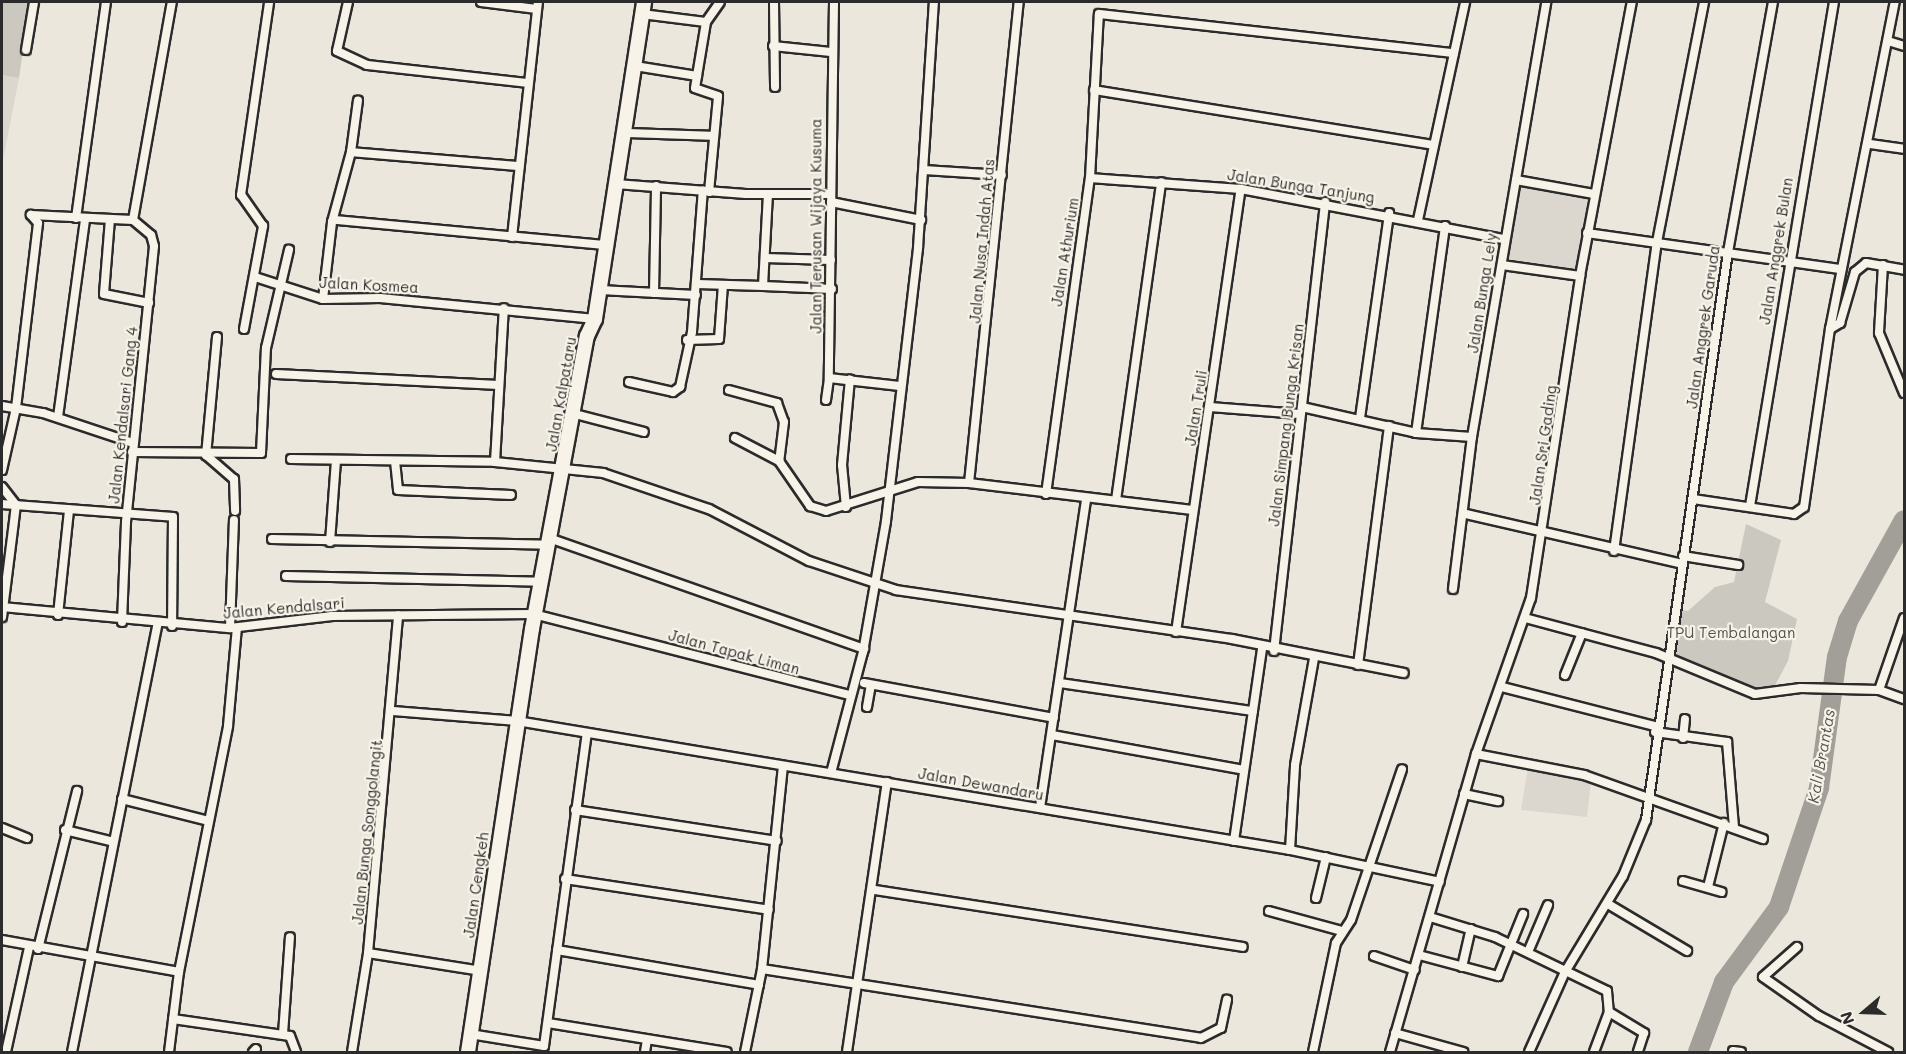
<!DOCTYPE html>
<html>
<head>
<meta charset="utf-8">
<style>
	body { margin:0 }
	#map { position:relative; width:1906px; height:1054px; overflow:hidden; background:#ebe7dd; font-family:Mali,sans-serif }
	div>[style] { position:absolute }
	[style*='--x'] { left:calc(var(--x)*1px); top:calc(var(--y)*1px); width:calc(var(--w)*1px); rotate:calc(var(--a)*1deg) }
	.built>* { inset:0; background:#dbd7ce }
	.green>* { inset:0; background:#cbc8bf }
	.river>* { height:20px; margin:-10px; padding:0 10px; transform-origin:10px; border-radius:10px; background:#a29f98 }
	.roads { filter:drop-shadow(2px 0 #2b2b2b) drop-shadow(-2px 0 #2b2b2b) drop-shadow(0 2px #2b2b2b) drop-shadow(0 -2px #2b2b2b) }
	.minor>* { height:8px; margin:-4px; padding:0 4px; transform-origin:4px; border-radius:4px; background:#f7f3e8 }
	.primary>* { height:14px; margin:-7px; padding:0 7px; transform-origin:7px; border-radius:7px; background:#f7f3e8 }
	span { translate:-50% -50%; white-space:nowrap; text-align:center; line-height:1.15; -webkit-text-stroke:4.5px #f7f3e8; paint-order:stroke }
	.street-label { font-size:15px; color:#2b2b2b }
	.park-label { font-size:15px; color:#535250 }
	.water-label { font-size:16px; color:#555451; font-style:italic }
	.frame { position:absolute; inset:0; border:3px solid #2b2b2b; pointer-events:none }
	.north { position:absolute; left:1834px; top:982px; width:60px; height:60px; -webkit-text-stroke:4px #f7f3e8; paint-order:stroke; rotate:251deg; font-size:16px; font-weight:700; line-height:24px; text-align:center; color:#2b2b2b }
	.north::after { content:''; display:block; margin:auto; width:21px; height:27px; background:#2b2b2b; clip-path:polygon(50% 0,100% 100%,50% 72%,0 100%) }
</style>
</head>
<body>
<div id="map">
	<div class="built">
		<div style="clip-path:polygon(2px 75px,19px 78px,2px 165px)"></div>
		<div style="clip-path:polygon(1521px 186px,1588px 196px,1576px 269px,1507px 259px)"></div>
		<div style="clip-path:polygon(1528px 767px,1591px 781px,1587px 817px,1521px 810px)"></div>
	</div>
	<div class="green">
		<div style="clip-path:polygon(2px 2px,30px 2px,19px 78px,2px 75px)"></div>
		<div style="clip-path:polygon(1746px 524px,1781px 540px,1765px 602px,1797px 619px,1788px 661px,1772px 691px,1759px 693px,1672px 654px,1681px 610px,1688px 611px,1715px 587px,1734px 582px)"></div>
	</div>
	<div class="river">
		<div style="--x:1698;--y:1052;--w:75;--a:-69.6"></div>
		<div style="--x:1724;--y:982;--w:93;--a:-53.7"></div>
		<div style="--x:1779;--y:907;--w:126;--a:-71.4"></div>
		<div style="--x:1819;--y:788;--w:132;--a:-82.2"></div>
		<div style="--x:1837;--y:657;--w:38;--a:-73"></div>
		<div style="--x:1848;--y:621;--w:115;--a:-61"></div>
	</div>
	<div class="roads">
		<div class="minor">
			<div style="--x:348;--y:2;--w:50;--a:102.7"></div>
			<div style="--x:337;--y:51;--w:33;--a:25"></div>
			<div style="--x:367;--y:65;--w:161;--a:6.4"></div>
			<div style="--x:481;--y:2;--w:56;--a:7.1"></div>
			<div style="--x:774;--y:2;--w:85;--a:89.3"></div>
			<div style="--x:834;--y:2;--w:376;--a:90.8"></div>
			<div style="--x:829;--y:378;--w:71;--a:6.4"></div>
			<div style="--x:642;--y:14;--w:64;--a:7.1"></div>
			<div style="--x:1888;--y:41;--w:17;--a:17"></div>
			<div style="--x:773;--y:46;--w:58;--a:5.9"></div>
			<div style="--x:26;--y:50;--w:49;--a:-80.5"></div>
			<div style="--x:635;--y:66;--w:63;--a:9.2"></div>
			<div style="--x:1094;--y:90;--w:344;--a:9.2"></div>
			<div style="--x:624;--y:133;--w:90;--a:1.9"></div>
			<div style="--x:1870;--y:144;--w:34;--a:8"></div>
			<div style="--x:351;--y:152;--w:52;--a:-82.3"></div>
			<div style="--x:924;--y:170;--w:78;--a:3.7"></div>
			<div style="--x:1090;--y:178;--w:151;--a:4.2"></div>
			<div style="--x:1241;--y:189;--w:268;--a:10.8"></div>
			<div style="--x:1516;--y:180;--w:79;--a:10.2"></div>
			<div style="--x:616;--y:184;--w:130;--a:4.4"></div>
			<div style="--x:746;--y:194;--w:84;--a:0"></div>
			<div style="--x:709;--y:192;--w:96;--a:-84.6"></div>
			<div style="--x:718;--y:96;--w:24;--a:-161"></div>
			<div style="--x:695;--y:88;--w:67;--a:-80.5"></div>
			<div style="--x:706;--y:22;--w:24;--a:-55"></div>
			<div style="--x:831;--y:202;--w:92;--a:11.3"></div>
			<div style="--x:76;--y:218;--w:218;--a:-82.1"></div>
			<div style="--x:110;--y:219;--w:75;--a:94.6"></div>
			<div style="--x:104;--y:294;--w:46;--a:11.3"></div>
			<div style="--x:133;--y:220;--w:221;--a:-79.9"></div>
			<div style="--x:336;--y:220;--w:271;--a:5.3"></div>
			<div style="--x:1418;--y:220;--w:223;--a:-77.8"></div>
			<div style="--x:1587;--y:233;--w:257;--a:8.1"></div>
			<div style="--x:512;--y:237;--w:236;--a:-83.7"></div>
			<div style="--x:765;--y:258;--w:66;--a:1.7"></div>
			<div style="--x:1502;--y:265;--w:79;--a:8"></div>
			<div style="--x:1883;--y:265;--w:68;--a:93.4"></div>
			<div style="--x:1879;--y:333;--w:65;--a:67.4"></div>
			<div style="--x:255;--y:277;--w:71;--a:17.9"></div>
			<div style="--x:323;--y:299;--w:57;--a:-1"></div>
			<div style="--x:380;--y:298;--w:216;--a:5.6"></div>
			<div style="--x:697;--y:284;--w:66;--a:1.7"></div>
			<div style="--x:763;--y:286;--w:91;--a:-86.9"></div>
			<div style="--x:763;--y:286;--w:69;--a:2.5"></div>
			<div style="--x:600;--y:290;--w:96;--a:3"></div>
			<div style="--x:654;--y:293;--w:107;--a:-88.9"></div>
			<div style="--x:323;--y:299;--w:78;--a:-83.3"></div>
			<div style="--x:332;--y:222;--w:73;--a:-74.8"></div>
			<div style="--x:351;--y:152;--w:169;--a:4.8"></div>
			<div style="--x:244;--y:329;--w:105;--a:-79.5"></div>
			<div style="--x:263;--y:226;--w:38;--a:-125"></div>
			<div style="--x:241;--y:195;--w:195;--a:-81.7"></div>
			<div style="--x:1830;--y:329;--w:12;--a:-31"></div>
			<div style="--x:1840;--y:323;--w:53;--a:-73.6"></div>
			<div style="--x:1855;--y:272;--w:14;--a:-39"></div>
			<div style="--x:1866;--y:263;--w:39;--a:10"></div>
			<div style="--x:217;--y:337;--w:119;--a:95.3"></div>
			<div style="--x:206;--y:455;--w:37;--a:41"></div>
			<div style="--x:234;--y:479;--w:32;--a:88"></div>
			<div style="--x:687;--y:340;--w:32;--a:-2"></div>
			<div style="--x:719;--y:339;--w:54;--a:-85.8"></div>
			<div style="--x:276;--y:374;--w:223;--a:2.8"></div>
			<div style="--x:629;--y:382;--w:45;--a:12.8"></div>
			<div style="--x:673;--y:392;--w:9;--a:-36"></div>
			<div style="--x:680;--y:387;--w:56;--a:-77.7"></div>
			<div style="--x:692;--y:332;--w:142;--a:-85.6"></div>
			<div style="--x:729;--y:390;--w:50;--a:15.2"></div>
			<div style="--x:777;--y:403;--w:20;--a:70"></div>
			<div style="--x:784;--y:422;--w:39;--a:97"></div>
			<div style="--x:826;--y:400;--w:22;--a:-82"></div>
			<div style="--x:2;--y:406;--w:42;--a:9.7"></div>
			<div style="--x:43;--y:413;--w:95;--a:18.4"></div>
			<div style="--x:1210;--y:407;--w:90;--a:4.4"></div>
			<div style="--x:1302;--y:407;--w:117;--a:12.8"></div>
			<div style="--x:1416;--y:433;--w:56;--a:4.1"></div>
			<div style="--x:575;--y:414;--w:71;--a:14.6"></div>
			<div style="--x:58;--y:417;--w:200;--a:-82.2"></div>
			<div style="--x:1360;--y:418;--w:207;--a:-81.9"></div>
			<div style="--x:1416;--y:433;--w:209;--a:-82"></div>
			<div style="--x:735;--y:438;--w:50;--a:27.6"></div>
			<div style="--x:779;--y:461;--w:55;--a:55.4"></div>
			<div style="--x:810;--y:506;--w:17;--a:17"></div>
			<div style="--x:826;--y:511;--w:96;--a:-17.5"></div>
			<div style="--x:918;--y:482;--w:51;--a:1.1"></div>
			<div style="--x:969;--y:483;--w:225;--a:6.9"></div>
			<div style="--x:132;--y:452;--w:129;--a:0.4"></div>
			<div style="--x:261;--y:453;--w:105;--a:-87.3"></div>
			<div style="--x:266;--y:348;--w:101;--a:-76.8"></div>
			<div style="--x:291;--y:459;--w:204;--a:0.8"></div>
			<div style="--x:495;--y:462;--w:109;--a:5.8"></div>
			<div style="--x:603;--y:473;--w:112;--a:18.8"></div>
			<div style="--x:709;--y:509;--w:113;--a:27.5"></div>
			<div style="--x:809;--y:561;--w:92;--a:18.4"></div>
			<div style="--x:896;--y:590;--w:340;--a:8.3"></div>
			<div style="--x:1232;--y:639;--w:175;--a:11.2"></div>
			<div style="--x:395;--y:461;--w:29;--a:84"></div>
			<div style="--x:398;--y:490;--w:113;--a:2.5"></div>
			<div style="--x:495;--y:462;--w:154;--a:-86.7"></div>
			<div style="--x:2;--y:470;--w:64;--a:-77.3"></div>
			<div style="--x:16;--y:408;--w:186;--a:-83.2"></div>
			<div style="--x:38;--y:223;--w:11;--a:-131"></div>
			<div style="--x:31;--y:215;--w:102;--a:2.8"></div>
			<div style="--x:969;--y:483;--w:484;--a:-84.1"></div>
			<div style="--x:2;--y:487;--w:23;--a:52"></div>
			<div style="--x:16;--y:505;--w:113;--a:97.1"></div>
			<div style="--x:1046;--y:494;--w:319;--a:-82.1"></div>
			<div style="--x:1090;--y:178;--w:164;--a:-86.9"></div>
			<div style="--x:1099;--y:14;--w:357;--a:6.3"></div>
			<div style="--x:1693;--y:499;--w:102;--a:8.4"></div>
			<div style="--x:1794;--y:514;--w:12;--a:-35"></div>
			<div style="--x:1804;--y:507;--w:180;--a:-81.7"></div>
			<div style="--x:1830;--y:329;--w:333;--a:-78.8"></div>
			<div style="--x:1116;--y:500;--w:321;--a:-81.9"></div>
			<div style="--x:2;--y:504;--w:171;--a:4.3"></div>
			<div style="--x:173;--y:517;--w:109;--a:90.5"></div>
			<div style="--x:1750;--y:506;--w:511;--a:-80.54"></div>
			<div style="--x:846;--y:507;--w:42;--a:-95.4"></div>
			<div style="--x:842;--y:465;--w:86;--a:-84.7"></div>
			<div style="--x:1466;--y:514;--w:222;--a:13"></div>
			<div style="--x:272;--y:539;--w:278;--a:1.2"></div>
			<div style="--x:552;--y:539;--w:331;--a:19.4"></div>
			<div style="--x:330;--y:542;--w:82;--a:-85.8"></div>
			<div style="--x:1614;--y:551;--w:312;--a:-82.1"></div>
			<div style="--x:1657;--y:242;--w:245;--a:-78.9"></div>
			<div style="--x:1683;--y:556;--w:56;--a:9.3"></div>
			<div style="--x:286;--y:576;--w:256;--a:1.3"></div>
			<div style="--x:1453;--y:589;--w:153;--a:-82.9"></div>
			<div style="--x:1472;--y:437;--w:441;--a:-80.3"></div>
			<div style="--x:2;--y:607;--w:229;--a:5.3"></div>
			<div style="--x:230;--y:628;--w:103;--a:-6.7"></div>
			<div style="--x:332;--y:616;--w:202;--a:-0.6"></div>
			<div style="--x:534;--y:614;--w:326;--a:14.4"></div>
			<div style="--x:58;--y:615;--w:106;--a:-84"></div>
			<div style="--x:1525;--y:618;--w:136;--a:15"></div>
			<div style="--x:1656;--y:653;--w:107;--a:22.5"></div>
			<div style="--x:1755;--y:694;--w:46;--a:-7.4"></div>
			<div style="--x:1801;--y:688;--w:78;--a:1.5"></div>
			<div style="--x:1879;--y:690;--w:27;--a:20"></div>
			<div style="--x:122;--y:622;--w:100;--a:-87.7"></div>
			<div style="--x:126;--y:522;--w:277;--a:-84.2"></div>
			<div style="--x:154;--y:246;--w:11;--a:-105"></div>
			<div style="--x:151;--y:235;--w:23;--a:-140"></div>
			<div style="--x:230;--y:628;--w:108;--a:-87.9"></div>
			<div style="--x:1176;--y:632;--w:448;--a:-81.7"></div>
			<div style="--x:1274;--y:651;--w:452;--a:-83.5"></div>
			<div style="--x:1358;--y:665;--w:241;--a:-82.6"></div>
			<div style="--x:1565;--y:675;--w:45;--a:-68"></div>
			<div style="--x:864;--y:683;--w:193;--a:10.4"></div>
			<div style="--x:1060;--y:683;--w:195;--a:8.3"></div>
			<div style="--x:1502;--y:687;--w:158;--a:14.3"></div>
			<div style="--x:1879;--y:690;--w:76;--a:-70.9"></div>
			<div style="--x:867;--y:707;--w:22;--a:-80"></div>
			<div style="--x:394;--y:711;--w:123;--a:4.6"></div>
			<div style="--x:517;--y:721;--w:784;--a:9.47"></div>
			<div style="--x:1290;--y:850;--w:153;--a:12"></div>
			<div style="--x:1655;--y:732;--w:73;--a:7.9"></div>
			<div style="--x:1727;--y:742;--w:85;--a:85.3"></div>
			<div style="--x:1052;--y:735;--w:195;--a:10.3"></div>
			<div style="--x:1683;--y:738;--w:19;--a:-84"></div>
			<div style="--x:1476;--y:754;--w:110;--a:11"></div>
			<div style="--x:1584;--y:775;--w:190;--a:19.7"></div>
			<div style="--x:831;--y:773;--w:125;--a:-75.2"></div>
			<div style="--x:863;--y:652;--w:133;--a:-80"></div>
			<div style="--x:886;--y:521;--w:275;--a:-83.3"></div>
			<div style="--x:918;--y:248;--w:247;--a:-86.3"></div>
			<div style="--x:1464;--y:794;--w:35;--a:12"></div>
			<div style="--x:122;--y:799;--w:89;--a:14.3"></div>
			<div style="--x:1040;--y:808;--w:311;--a:-81.5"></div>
			<div style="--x:575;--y:810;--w:204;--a:8.7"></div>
			<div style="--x:2;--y:828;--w:27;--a:22"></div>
			<div style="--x:65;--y:830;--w:46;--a:13.7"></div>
			<div style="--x:1234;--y:841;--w:194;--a:-81.7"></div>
			<div style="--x:1290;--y:850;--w:85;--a:-86.6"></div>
			<div style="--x:1295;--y:765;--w:109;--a:-79.9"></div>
			<div style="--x:565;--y:879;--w:206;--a:8.6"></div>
			<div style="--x:1683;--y:881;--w:40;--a:16"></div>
			<div style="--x:1708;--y:887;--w:66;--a:-76"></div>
			<div style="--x:875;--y:890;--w:372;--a:8.8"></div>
			<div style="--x:1316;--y:898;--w:42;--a:-76.3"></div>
			<div style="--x:1608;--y:904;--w:92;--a:30.7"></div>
			<div style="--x:1269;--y:911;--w:76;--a:15.3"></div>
			<div style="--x:1430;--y:917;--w:68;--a:17.1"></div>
			<div style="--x:1495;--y:937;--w:124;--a:25.7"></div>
			<div style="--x:1607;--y:991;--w:21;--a:85"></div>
			<div style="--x:1609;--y:1012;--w:43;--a:110.6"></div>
			<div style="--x:2;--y:940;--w:180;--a:10.2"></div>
			<div style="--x:1797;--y:947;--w:45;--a:138.6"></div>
			<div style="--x:1763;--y:977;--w:68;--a:34.9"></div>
			<div style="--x:1819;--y:1016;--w:78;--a:27.6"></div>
			<div style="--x:38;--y:949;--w:163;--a:-76.1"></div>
			<div style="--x:557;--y:950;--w:205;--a:9.8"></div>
			<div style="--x:1528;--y:952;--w:51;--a:-66.9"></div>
			<div style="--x:368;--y:953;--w:115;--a:9"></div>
			<div style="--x:1419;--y:955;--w:82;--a:14.9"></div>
			<div style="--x:1498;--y:976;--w:67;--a:-68"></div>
			<div style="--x:1374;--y:956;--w:43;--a:18.9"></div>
			<div style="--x:1462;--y:967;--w:39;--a:-77"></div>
			<div style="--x:762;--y:969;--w:444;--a:8.9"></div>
			<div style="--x:1201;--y:1038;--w:22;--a:-27"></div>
			<div style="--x:1221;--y:1028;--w:29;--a:-78"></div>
			<div style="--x:1609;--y:1012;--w:41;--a:31"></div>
			<div style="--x:1644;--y:1033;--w:20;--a:108"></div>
			<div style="--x:173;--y:1019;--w:118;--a:8.3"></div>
			<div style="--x:290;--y:1036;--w:17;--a:69"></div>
			<div style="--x:548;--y:1023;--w:181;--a:9.2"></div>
			<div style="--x:1395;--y:1033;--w:71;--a:15.6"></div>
			<div style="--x:283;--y:1034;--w:97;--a:-85.9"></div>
			<div style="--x:470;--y:1034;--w:75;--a:9.2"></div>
			<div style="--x:544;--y:1046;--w:315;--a:-82.2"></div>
			<div style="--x:1733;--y:1051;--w:8;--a:7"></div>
			<div style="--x:6;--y:1052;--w:107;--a:-77.6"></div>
			<div style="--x:72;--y:1052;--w:435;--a:-78.7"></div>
			<div style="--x:169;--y:1052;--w:81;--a:-82.9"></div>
			<div style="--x:179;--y:972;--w:251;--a:-78.7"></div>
			<div style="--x:228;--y:726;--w:98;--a:-84.8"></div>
			<div style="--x:253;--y:1052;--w:4;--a:-45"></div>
			<div style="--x:352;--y:1052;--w:100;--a:-80.8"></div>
			<div style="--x:368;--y:953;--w:339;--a:-84.9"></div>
			<div style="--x:645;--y:1052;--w:12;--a:-81"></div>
			<div style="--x:745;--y:1052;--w:85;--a:-78.4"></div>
			<div style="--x:762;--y:969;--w:204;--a:-84.1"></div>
			<div style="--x:847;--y:1052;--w:273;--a:-81.6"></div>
			<div style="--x:1313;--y:1052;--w:111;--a:-78.1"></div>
			<div style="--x:1336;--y:943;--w:27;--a:-57"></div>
			<div style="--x:1351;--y:920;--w:159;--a:-71.3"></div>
			<div style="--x:1390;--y:1052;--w:310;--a:-73.9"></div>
			<div style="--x:1476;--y:754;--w:165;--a:-70.6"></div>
			<div style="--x:1531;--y:598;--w:326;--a:-81.3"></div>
			<div style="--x:1580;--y:276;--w:279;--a:-79.3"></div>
			<div style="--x:1529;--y:1052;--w:88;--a:-65.8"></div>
			<div style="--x:1565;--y:972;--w:112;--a:-58.9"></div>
			<div style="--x:1623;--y:876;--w:61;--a:-67.7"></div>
			<div style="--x:1646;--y:820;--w:574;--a:-81.79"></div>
			<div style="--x:1728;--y:252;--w:254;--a:-79.8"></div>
		</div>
		<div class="primary">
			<div style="--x:468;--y:1052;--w:428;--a:-81.4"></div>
			<div style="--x:532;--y:629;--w:298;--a:-79.4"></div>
			<div style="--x:587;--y:336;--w:19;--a:-65"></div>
			<div style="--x:595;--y:319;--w:321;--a:-81.2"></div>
		</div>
	</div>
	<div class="street-label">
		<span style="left:1301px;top:186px;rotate:9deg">Jalan Bunga Tanjung</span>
		<span style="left:816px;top:226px;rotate:-90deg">Jalan Terusan Wijaya Kusuma</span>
		<span style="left:982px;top:241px;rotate:-85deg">Jalan Nusa Indah Atas</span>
		<span style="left:1776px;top:251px;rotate:-81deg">Jalan Anggrek Bulan</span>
		<span style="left:1065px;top:252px;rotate:-81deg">Jalan Athurium</span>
		<span style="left:369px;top:285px;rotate:3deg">Jalan Kosmea</span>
		<span style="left:1482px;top:293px;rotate:-81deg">Jalan Bunga Lely</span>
		<span style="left:1703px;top:327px;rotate:-82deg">Jalan Anggrek Garuda</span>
		<span style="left:561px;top:394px;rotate:-80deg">Jalan Kalpataru</span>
		<span style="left:1196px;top:408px;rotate:-81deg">Jalan Truli</span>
		<span style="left:123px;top:415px;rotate:-84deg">Jalan Kendalsari Gang 4</span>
		<span style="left:1286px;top:425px;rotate:-83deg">Jalan Simpang Bunga Krisan</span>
		<span style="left:1543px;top:445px;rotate:-82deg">Jalan Sri Gading</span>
		<span style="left:284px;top:608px;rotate:-5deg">Jalan Kendalsari</span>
		<span style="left:734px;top:652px;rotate:15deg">Jalan Tapak Liman</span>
		<span style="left:981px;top:784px;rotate:10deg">Jalan Dewandaru</span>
		<span style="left:367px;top:832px;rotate:-84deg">Jalan Bunga Songgolangit</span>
		<span style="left:476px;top:885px;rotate:-82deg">Jalan Cengkeh</span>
	</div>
	<div class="park-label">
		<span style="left:1731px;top:633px">TPU Tembalangan</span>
	</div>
	<div class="water-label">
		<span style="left:1821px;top:756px;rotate:-80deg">Kali Brantas</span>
	</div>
	<div class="frame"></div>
	<div class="north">N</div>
</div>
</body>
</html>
